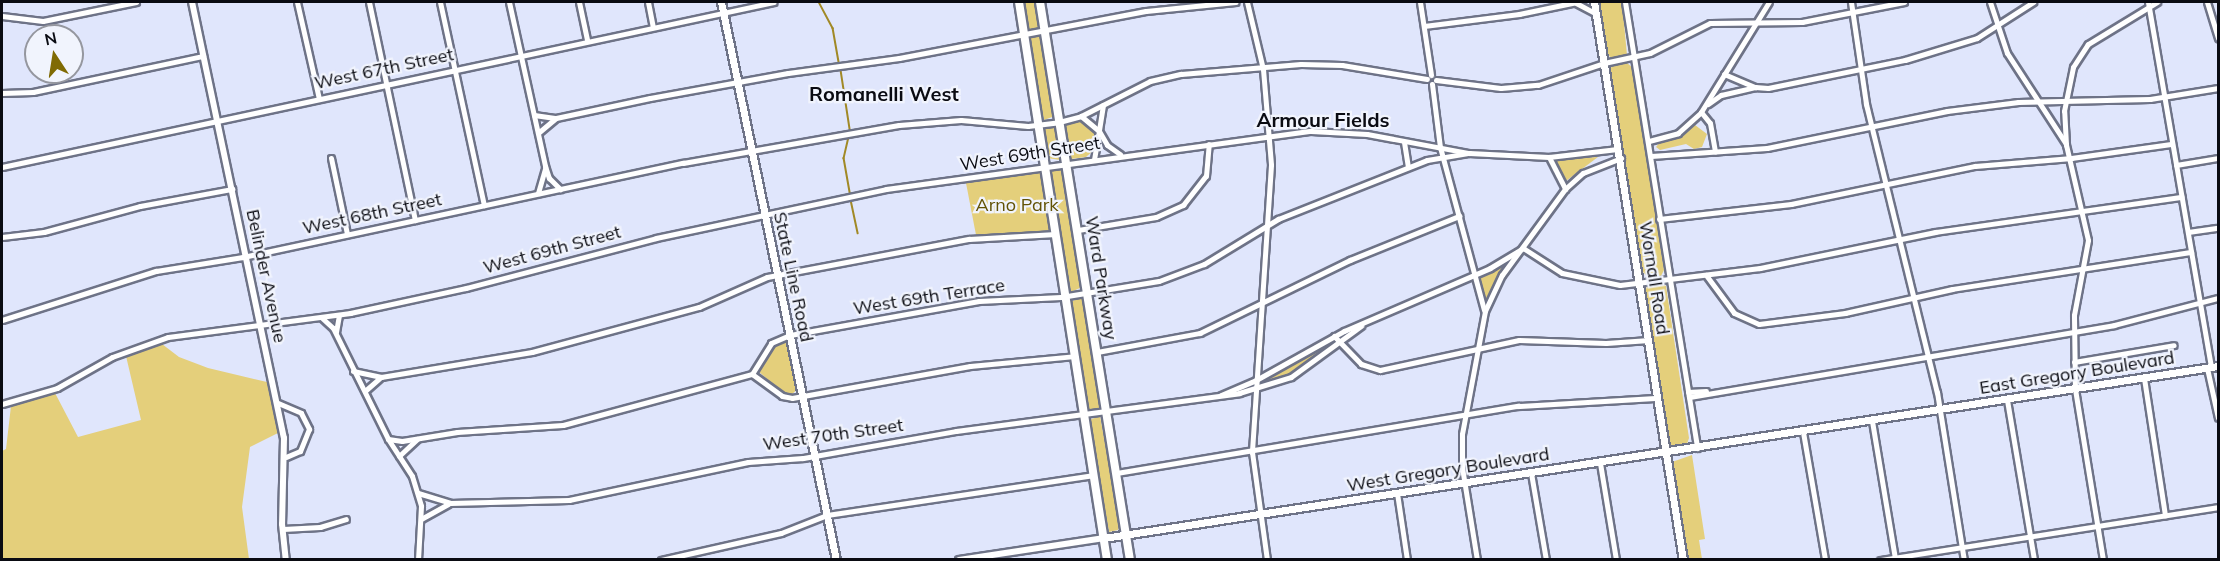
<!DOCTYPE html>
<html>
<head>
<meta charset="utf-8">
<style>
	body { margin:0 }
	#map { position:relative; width:2220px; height:561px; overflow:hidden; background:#e0e6fc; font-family:Mulish,sans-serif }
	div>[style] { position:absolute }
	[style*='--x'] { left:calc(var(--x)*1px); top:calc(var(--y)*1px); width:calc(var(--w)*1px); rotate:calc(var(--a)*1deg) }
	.green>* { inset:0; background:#e4cf7b }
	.stream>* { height:1.5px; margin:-0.75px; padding:0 0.75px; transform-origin:0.75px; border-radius:0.75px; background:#a18926 }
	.roads { filter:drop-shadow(2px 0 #6e7387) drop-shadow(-2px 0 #6e7387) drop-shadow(0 2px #6e7387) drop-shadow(0 -2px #6e7387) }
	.minor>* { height:5px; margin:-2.5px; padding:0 2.5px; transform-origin:2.5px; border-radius:2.5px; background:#fff }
	.tertiary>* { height:6px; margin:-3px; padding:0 3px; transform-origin:3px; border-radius:3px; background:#fff }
	.secondary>* { height:7px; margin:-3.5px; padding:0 3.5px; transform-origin:3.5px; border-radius:3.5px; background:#fff }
	.primary>* { height:8px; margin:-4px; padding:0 4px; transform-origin:4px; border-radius:4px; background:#fff }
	span { translate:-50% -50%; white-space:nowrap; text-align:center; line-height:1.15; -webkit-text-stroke:4.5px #f1f4fd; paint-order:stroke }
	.street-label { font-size:18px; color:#0a0b12 }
	.park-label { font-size:18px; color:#625205 }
	.neighbourhood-label { font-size:20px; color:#0a0b12; font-weight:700 }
	.frame { position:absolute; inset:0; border:3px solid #0a0b12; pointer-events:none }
	.north { position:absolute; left:24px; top:24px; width:60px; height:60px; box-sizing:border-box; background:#f1f4fd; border:2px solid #95979f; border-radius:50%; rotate:348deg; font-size:16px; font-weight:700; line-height:24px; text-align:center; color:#0a0b12 }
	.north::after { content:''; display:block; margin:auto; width:21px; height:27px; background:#806b04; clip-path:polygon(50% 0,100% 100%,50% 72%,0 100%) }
</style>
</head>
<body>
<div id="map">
	<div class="green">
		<div style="clip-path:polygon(1022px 2px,1037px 2px,1039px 29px,1027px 30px)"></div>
		<div style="clip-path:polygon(1599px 2px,1622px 2px,1627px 55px,1613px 59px,1608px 55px)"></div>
		<div style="clip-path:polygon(1041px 35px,1055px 116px,1044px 120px,1028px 39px)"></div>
		<div style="clip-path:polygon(1626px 62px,1633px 68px,1664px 270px,1661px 276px,1649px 278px,1642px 271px,1610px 69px,1614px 64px)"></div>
		<div style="clip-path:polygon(1082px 121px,1095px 130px,1094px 150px,1086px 157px,1071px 159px,1063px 125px)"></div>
		<div style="clip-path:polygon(1695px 125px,1707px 134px,1702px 147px,1694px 149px,1686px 144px,1660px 150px,1656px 147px,1660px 142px,1684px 135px)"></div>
		<div style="clip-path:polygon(1046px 126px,1056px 126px,1060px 160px,1047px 158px,1043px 130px)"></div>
		<div style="clip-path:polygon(1598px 157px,1566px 181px,1555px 162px,1557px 159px)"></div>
		<div style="clip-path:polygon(1061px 168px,1082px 287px,1071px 292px,1049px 172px)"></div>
		<div style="clip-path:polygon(1040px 171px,1050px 232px,976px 235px,966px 183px)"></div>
		<div style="clip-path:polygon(1505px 262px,1507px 264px,1485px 302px,1479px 276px)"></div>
		<div style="clip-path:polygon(1659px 282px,1666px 286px,1689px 438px,1687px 444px,1673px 446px,1669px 443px,1645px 292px,1648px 284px)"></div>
		<div style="clip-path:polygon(1082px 297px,1084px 300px,1100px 410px,1087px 409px,1070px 302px)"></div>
		<div style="clip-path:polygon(786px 339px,798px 389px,791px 395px,784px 394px,758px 371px,773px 344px)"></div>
		<div style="clip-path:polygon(1333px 340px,1336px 343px,1289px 376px,1261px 385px,1261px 381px)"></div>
		<div style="clip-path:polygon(162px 344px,179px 357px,208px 368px,267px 382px,278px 433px,250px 447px,242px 507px,249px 559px,2px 559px,2px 451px,6px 449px,11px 406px,55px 393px,78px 437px,141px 420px,126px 356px)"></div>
		<div style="clip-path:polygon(1100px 416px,1120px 524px,1118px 530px,1109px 532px,1089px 420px)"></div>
		<div style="clip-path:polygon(1692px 455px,1705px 539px,1699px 540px,1702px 559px,1687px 559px,1672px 462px)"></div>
	</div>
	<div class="stream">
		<div style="--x:819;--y:2;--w:30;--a:62"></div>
		<div style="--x:833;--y:28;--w:35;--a:80"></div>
		<div style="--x:841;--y:70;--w:60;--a:81.3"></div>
		<div style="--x:849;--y:137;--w:22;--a:103"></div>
		<div style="--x:844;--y:158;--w:36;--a:80"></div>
		<div style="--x:851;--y:200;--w:34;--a:78"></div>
	</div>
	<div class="roads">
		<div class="minor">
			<div style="--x:297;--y:2;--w:99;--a:77.2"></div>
			<div style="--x:369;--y:2;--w:223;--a:78.1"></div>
			<div style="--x:440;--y:2;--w:208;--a:77.8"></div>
			<div style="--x:509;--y:2;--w:168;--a:77.6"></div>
			<div style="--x:545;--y:166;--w:13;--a:72"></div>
			<div style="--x:549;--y:178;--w:16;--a:45"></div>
			<div style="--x:579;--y:2;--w:40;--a:78"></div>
			<div style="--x:648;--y:2;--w:25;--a:79"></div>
			<div style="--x:1247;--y:2;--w:69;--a:76.6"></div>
			<div style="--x:1263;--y:69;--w:96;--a:85.2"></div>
			<div style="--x:1271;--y:165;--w:288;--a:93.8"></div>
			<div style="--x:1252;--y:452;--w:109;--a:82.1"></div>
			<div style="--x:1420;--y:2;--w:74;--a:81.4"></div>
			<div style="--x:1625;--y:2;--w:452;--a:80.8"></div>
			<div style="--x:1851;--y:2;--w:103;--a:81.6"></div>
			<div style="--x:1866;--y:104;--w:297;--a:76.2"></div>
			<div style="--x:1937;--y:392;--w:170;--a:80.9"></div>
			<div style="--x:1990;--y:2;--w:54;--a:71.6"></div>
			<div style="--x:2007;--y:53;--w:108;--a:57"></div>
			<div style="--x:2148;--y:2;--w:370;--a:80.2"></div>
			<div style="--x:2207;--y:2;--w:38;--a:73"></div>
			<div style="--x:1576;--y:3;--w:21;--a:28"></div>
			<div style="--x:2;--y:16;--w:41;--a:7"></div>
			<div style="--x:43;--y:21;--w:95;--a:-11.5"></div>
			<div style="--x:1424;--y:26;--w:96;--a:-7.2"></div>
			<div style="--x:1519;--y:14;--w:59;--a:-11.7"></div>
			<div style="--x:1724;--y:74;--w:34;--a:23"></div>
			<div style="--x:1755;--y:87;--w:13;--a:4"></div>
			<div style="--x:1768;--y:88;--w:140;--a:-11.6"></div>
			<div style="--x:1905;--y:60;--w:75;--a:-17"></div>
			<div style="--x:1977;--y:38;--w:67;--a:-32.7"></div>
			<div style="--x:1436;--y:80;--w:65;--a:7"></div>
			<div style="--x:1501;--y:88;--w:37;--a:-5"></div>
			<div style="--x:1538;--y:85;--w:70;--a:-18.4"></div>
			<div style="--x:1604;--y:63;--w:47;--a:-12.3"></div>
			<div style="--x:1650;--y:53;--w:67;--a:-26.6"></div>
			<div style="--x:1710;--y:23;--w:92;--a:-0.6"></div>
			<div style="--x:1802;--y:22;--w:104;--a:-11.1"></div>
			<div style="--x:1432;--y:84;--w:64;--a:82.8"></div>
			<div style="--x:1440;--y:147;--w:169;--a:74.9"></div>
			<div style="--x:2;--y:93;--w:31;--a:-2"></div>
			<div style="--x:33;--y:92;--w:174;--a:-12"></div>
			<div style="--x:1708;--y:104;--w:16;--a:-35"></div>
			<div style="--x:1721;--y:95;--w:35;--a:-13"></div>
			<div style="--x:1103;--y:105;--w:26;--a:99"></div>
			<div style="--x:1099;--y:131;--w:16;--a:60"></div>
			<div style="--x:1107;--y:145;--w:16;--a:35"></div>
			<div style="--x:1701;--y:112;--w:129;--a:-58.3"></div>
			<div style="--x:534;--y:115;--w:21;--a:8"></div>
			<div style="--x:1081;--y:116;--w:23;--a:40"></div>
			<div style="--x:1099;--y:131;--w:28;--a:100"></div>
			<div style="--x:538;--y:133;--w:23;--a:-40"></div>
			<div style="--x:556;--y:118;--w:96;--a:-12"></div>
			<div style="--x:650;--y:98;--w:140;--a:-10.3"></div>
			<div style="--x:788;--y:73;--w:112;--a:-7.7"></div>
			<div style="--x:899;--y:58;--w:251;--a:-10.8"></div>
			<div style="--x:1146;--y:11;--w:90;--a:-5.7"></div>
			<div style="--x:1649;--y:141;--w:30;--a:-15"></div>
			<div style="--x:1678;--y:133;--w:31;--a:-42"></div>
			<div style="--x:1701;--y:112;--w:14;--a:51"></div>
			<div style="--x:1710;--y:123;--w:29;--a:80"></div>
			<div style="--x:1404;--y:142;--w:24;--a:81"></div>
			<div style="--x:1651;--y:156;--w:116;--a:-3.9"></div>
			<div style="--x:1767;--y:148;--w:184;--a:-11.6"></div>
			<div style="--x:1947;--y:111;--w:72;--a:-7.2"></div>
			<div style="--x:2018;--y:102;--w:132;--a:-1.3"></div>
			<div style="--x:2150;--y:99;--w:69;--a:-9.2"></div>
			<div style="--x:1549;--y:157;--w:36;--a:63"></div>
			<div style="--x:331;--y:158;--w:78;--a:78.1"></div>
			<div style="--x:2176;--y:165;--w:43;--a:-9.5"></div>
			<div style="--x:2;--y:167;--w:789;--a:-12.06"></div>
			<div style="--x:538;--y:193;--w:26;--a:-74"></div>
			<div style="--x:1659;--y:219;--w:133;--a:-6.5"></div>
			<div style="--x:1791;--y:204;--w:188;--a:-11.7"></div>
			<div style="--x:1975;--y:166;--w:97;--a:-4.7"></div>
			<div style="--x:2072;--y:158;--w:101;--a:-8"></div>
			<div style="--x:1078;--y:230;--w:79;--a:-9.5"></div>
			<div style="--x:1156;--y:217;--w:30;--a:-24"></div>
			<div style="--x:1183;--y:205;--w:37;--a:-52"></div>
			<div style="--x:1206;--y:176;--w:32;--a:-85"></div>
			<div style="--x:2188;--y:232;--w:30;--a:-8"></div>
			<div style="--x:2;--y:237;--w:42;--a:-6.8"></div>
			<div style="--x:44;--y:232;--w:99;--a:-15.2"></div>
			<div style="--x:140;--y:206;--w:94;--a:-10.5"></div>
			<div style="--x:1706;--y:275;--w:47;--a:53.6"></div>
			<div style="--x:1734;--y:313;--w:27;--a:24"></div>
			<div style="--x:1759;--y:324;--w:87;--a:-7.3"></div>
			<div style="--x:1845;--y:313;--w:110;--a:-12.6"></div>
			<div style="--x:1952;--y:289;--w:242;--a:-8.8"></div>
			<div style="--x:322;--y:318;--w:15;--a:42"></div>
			<div style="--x:333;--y:328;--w:124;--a:63.6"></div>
			<div style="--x:388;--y:439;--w:44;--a:57"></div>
			<div style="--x:412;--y:476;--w:31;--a:73"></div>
			<div style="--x:421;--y:506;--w:54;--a:93.2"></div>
			<div style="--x:2;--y:320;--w:162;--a:-17.7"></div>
			<div style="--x:156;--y:271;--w:88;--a:-9.1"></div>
			<div style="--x:243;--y:257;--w:450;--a:-12.1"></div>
			<div style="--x:683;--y:163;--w:219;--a:-10"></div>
			<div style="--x:899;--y:125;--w:62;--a:-4.6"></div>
			<div style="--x:961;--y:120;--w:67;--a:5.1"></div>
			<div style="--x:1028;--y:126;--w:31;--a:-7"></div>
			<div style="--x:1059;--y:122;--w:23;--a:-15"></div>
			<div style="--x:1081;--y:116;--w:77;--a:-26.9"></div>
			<div style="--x:1150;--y:81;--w:32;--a:-13"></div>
			<div style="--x:1181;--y:74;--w:120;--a:-4.8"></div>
			<div style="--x:1301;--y:64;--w:41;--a:1.4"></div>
			<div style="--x:1342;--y:65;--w:86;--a:9.4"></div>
			<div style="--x:336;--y:332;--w:17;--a:-80"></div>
			<div style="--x:1334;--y:336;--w:39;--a:46"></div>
			<div style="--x:1361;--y:364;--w:20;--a:18"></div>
			<div style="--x:1380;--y:370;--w:142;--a:-12.2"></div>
			<div style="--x:1519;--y:340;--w:87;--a:2"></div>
			<div style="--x:1606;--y:343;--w:43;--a:-4"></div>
			<div style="--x:1097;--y:352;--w:105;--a:-10.5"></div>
			<div style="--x:1200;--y:333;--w:167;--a:-26"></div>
			<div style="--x:1350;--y:260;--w:118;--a:-22"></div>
			<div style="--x:2074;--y:362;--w:101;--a:-9.6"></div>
			<div style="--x:2207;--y:368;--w:51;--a:77.6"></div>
			<div style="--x:353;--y:371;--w:29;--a:12"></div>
			<div style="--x:381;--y:377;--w:153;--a:-9.4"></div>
			<div style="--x:532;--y:352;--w:173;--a:-15.1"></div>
			<div style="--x:699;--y:307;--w:74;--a:-23.8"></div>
			<div style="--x:767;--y:277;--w:206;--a:-10.7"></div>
			<div style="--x:969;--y:239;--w:87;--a:-3.3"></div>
			<div style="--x:752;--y:374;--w:37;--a:36"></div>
			<div style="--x:782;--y:396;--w:10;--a:11"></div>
			<div style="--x:792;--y:398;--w:181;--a:-10.2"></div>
			<div style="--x:970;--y:366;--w:105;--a:-5.4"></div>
			<div style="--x:2144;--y:378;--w:139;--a:81.3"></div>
			<div style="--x:366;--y:390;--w:18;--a:-41"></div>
			<div style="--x:1688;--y:392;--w:18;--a:-3"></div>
			<div style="--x:1221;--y:395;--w:38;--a:-23"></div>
			<div style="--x:1256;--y:380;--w:101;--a:-29.1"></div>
			<div style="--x:1344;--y:331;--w:159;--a:-23.3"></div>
			<div style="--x:1490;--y:268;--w:39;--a:-31"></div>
			<div style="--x:1523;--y:248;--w:46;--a:32.7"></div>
			<div style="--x:1562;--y:273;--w:59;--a:11.7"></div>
			<div style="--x:1620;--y:285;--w:141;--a:-6.9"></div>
			<div style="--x:1760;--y:268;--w:179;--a:-11.6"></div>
			<div style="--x:1935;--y:232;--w:249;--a:-8.1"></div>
			<div style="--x:1689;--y:397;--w:431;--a:-9.6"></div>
			<div style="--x:2114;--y:325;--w:107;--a:-14.6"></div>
			<div style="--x:2007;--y:400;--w:162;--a:80.4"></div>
			<div style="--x:278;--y:403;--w:25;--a:23"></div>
			<div style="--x:301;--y:413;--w:18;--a:63"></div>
			<div style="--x:309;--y:429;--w:24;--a:112"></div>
			<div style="--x:300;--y:451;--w:15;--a:157"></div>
			<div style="--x:2;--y:404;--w:57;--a:-16.2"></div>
			<div style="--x:57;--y:388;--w:63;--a:-29.4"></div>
			<div style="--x:112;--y:357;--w:59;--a:-19.7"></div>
			<div style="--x:168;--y:337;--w:184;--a:-7.5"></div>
			<div style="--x:350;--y:313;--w:119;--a:-12.2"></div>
			<div style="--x:466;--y:288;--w:196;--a:-14.7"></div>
			<div style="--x:656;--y:238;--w:235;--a:-12"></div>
			<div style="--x:886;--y:189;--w:429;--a:-7.8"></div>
			<div style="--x:1311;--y:131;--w:56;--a:3.1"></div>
			<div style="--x:1367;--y:134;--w:104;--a:10.6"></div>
			<div style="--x:1872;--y:421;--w:139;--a:80.5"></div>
			<div style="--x:1803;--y:432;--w:130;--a:80.2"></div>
			<div style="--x:388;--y:439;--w:14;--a:8"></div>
			<div style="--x:402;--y:441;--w:56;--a:-9.3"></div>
			<div style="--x:457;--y:432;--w:106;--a:-3.8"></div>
			<div style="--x:563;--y:425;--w:196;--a:-15.1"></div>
			<div style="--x:752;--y:374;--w:36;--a:-58"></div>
			<div style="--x:771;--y:343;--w:21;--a:-23"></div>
			<div style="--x:790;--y:335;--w:192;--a:-10.2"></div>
			<div style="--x:979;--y:301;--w:82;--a:-2.8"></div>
			<div style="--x:1061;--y:297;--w:99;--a:-9.3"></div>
			<div style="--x:1159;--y:281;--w:48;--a:-20.7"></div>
			<div style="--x:1204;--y:264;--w:87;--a:-31.3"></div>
			<div style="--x:1278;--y:219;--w:160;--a:-21.6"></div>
			<div style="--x:1427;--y:160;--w:43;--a:-9.5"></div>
			<div style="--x:1469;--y:153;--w:80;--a:2.9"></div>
			<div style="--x:1549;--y:157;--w:69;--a:-6.6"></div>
			<div style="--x:399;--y:456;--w:25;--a:-43"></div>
			<div style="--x:1600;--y:463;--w:98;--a:80.6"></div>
			<div style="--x:1116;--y:473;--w:408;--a:-9.5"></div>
			<div style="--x:1518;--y:406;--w:139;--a:-3.3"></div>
			<div style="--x:1531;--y:473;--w:88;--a:80.2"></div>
			<div style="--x:418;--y:493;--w:34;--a:17"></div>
			<div style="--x:450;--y:503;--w:119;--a:-1.4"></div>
			<div style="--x:569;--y:500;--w:183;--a:-12"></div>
			<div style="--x:748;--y:462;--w:55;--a:-4.2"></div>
			<div style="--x:803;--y:458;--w:155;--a:-10"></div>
			<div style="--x:956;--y:431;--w:286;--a:-7.6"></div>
			<div style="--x:1239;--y:393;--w:54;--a:-17.1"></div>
			<div style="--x:1291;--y:377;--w:87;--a:-36.1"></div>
			<div style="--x:1397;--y:493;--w:68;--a:81.5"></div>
			<div style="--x:421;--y:519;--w:31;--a:-29"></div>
			<div style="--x:283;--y:529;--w:37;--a:-3"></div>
			<div style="--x:320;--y:527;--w:27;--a:-17"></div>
			<div style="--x:661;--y:560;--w:123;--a:-12.7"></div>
			<div style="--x:781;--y:533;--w:49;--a:-21.4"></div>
			<div style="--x:827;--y:515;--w:270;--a:-8.5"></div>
			<div style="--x:1477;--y:560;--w:94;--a:-99.2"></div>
			<div style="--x:1462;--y:467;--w:33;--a:-90"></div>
			<div style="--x:1462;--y:434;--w:125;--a:-79.4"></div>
			<div style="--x:1485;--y:311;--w:40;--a:-65"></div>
			<div style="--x:1502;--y:275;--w:107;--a:-53.8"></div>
			<div style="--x:1565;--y:189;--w:24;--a:-42"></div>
			<div style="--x:1583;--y:173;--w:41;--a:-21.5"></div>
			<div style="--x:1880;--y:560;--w:342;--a:-8.9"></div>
			<div style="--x:2103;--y:560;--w:173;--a:-99.3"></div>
			<div style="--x:2075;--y:389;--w:74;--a:-90.8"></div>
			<div style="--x:2074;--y:315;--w:76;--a:-79.4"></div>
			<div style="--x:2088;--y:240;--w:98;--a:-103"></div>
			<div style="--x:2066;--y:145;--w:34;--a:-93"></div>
			<div style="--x:2064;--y:111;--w:45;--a:-78.4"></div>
			<div style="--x:2073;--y:67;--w:27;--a:-57"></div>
			<div style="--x:2088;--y:44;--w:81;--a:-31.3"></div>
		</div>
		<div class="tertiary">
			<div style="--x:192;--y:2;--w:446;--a:78.1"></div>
			<div style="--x:284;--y:438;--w:86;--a:91.3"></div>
			<div style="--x:282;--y:524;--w:36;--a:84"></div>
			<div style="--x:959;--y:560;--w:147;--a:-8.6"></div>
		</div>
		<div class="secondary">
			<div style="--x:721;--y:2;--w:570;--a:78.35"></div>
			<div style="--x:1594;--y:2;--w:565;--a:80.94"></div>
			<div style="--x:1104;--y:538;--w:1127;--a:-8.78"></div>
		</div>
		<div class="primary">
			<div style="--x:1019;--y:2;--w:565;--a:81.04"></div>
			<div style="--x:1040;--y:2;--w:565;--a:80.84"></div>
		</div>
	</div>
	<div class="street-label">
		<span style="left:384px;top:69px;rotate:-12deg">West 67th Street</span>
		<span style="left:1030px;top:154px;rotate:-9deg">West 69th Street</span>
		<span style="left:372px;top:214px;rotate:-12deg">West 68th Street</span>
		<span style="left:552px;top:250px;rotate:-15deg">West 69th Street</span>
		<span style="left:266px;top:276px;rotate:78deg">Belinder Avenue</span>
		<span style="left:793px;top:277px;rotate:78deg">State Line Road</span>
		<span style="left:1101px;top:278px;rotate:81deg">Ward Parkway</span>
		<span style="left:1654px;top:278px;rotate:81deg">Wornall Road</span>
		<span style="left:929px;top:297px;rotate:-9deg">West 69th Terrace</span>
		<span style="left:2077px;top:373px;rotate:-9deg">East Gregory Boulevard</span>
		<span style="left:833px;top:435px;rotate:-8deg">West 70th Street</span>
		<span style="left:1448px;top:470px;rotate:-9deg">West Gregory Boulevard</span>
	</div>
	<div class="park-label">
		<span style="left:1017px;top:205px">Arno Park</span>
	</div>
	<div class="neighbourhood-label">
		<span style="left:884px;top:93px">Romanelli West</span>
		<span style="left:1323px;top:119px">Armour Fields</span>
	</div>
	<div class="frame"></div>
	<div class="north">N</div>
</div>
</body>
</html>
